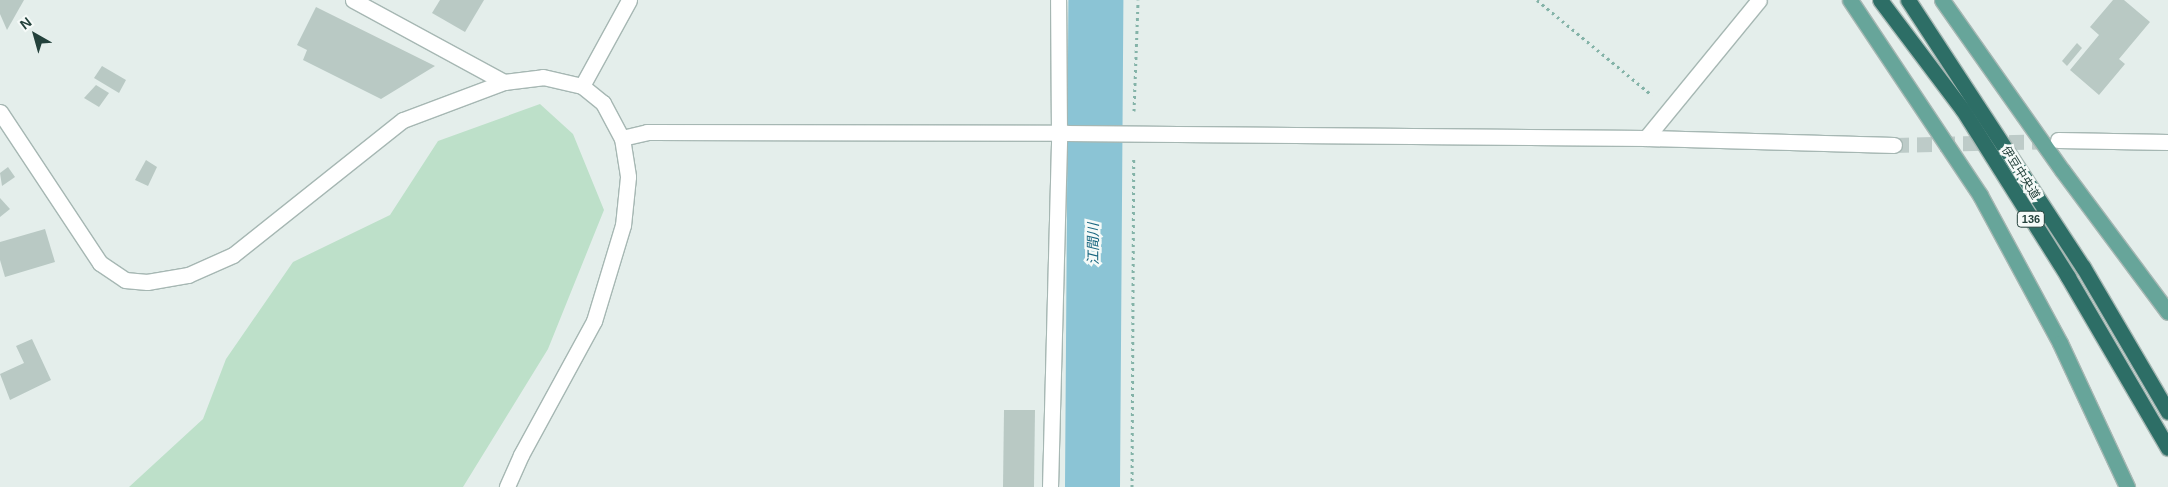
<!DOCTYPE html>
<html>
<head>
<meta charset="utf-8">
<style>
	body { margin:0 }
	#map { position:relative; width:2168px; height:487px; overflow:hidden; background:#e4eeeb; font-family:Helvetica,"Noto Sans JP",sans-serif }
	div>[style] { position:absolute }
	[style*='--x'] { left:calc(var(--x)*1px); top:calc(var(--y)*1px); width:calc(var(--w)*1px); rotate:calc(var(--a)*1deg) }
	.green>* { inset:0; background:#bde0c9 }
	.river>* { height:55px; margin:-27.5px; padding:0 27.5px; transform-origin:27.5px; border-radius:27.5px; background:#8bc4d5 }
	.building>* { inset:0; background:#b9c9c4 }
	.minor-tunnel>* { height:15px; margin-top:-7.5px; transform-origin:0; background:repeating-linear-gradient(90deg,#bdcbc8 0 15px,transparent 0 23px) }
	.path>* { height:3px; margin-top:-1.5px; transform-origin:0; background:repeating-linear-gradient(90deg,#84b3a8 0 2.5px,transparent 0 6.5px) }
	.roads { filter:drop-shadow(1px 0 #a6b7b3) drop-shadow(-1px 0 #a6b7b3) drop-shadow(0 1px #a6b7b3) drop-shadow(0 -1px #a6b7b3) }
	.minor>* { height:15px; margin:-7.5px; padding:0 7.5px; transform-origin:7.5px; border-radius:7.5px; background:#fff }
	.major>* { height:15px; margin:-7.5px; padding:0 7.5px; transform-origin:7.5px; border-radius:7.5px; background:#67a59a }
	.highway>* { height:15px; margin:-7.5px; padding:0 7.5px; transform-origin:7.5px; border-radius:7.5px; background:#2d6e66 }
	span { translate:-50% -50%; white-space:nowrap; text-align:center; line-height:1.15; -webkit-text-stroke:5px #f5faf8; paint-order:stroke }
	.shield-label span { padding:1px 4px; background:#f5faf8; border:1px solid; border-radius:4px; -webkit-text-stroke-width:0 }
	.shield-label { font-size:11px; color:#23413b; font-weight:700 }
	.street-label { font-size:12px; color:#23413b }
	.water-label { font-size:14px; color:#1a6780; font-style:italic }
	.north { position:absolute; left:10px; top:10px; width:50px; height:50px; -webkit-text-stroke:4px #f5faf8; paint-order:stroke; rotate:322deg; font-size:14px; font-weight:700; line-height:20px; text-align:center; color:#23413b }
	.north::after { content:''; display:block; margin:auto; width:18px; height:22px; background:#23413b; clip-path:polygon(50% 0,100% 100%,50% 72%,0 100%) }
</style>
</head>
<body>
<div id="map">
	<div class="green">
		<div style="clip-path:polygon(540px 104px,573px 134px,604px 210px,548px 349px,463px 487px,129px 487px,203px 419px,226px 359px,293px 262px,390px 215px,438px 141px)"></div>
	</div>
	<div class="river">
		<div style="--x:1092;--y:487;--w:487;--a:-89.6"></div>
	</div>
	<div class="building">
		<div style="clip-path:polygon(0 0,24px 0,7px 30px,0 14px)"></div>
		<div style="clip-path:polygon(440px 0,484px 0,465px 32px,432px 13px)"></div>
		<div style="clip-path:polygon(2113px 0,2124px 0,2150px 22px,2119px 59px,2125px 64px,2099px 95px,2070px 70px,2099px 35px,2090px 27px)"></div>
		<div style="clip-path:polygon(316px 7px,435px 66px,381px 99px,303px 60px,307px 50px,297px 45px)"></div>
		<div style="clip-path:polygon(2077px 43px,2082px 48px,2067px 66px,2062px 61px)"></div>
		<div style="clip-path:polygon(102px 66px,126px 80px,119px 93px,94px 78px)"></div>
		<div style="clip-path:polygon(96px 85px,109px 93px,99px 107px,84px 98px)"></div>
		<div style="clip-path:polygon(146px 160px,157px 167px,148px 186px,135px 180px)"></div>
		<div style="clip-path:polygon(8px 167px,15px 177px,2px 186px,0 173px)"></div>
		<div style="clip-path:polygon(0 198px,10px 209px,0 217px)"></div>
		<div style="clip-path:polygon(45px 229px,55px 262px,5px 277px,0 260px,0 242px)"></div>
		<div style="clip-path:polygon(32px 339px,51px 380px,10px 400px,0 374px,24px 363px,16px 346px)"></div>
		<div style="clip-path:polygon(1004px 410px,1035px 410px,1034px 487px,1003px 487px)"></div>
	</div>
	<div class="minor-tunnel">
		<div style="--x:1894;--y:145;--w:159;--a:-1.4"></div>
	</div>
	<div class="path">
		<div style="--x:1537;--y:0;--w:149;--a:39.6"></div>
		<div style="--x:1134;--y:111;--w:111;--a:-87.9"></div>
		<div style="--x:1132;--y:487;--w:329;--a:-89.7"></div>
	</div>
	<div class="roads">
		<div class="minor">
			<div style="--x:353;--y:0;--w:172;--a:28.5"></div>
			<div style="--x:582;--y:86;--w:98;--a:-61.3"></div>
			<div style="--x:0;--y:112;--w:181;--a:56.5"></div>
			<div style="--x:100;--y:263;--w:30;--a:34"></div>
			<div style="--x:125;--y:280;--w:22;--a:5"></div>
			<div style="--x:147;--y:282;--w:42;--a:-9.7"></div>
			<div style="--x:188;--y:275;--w:49;--a:-24"></div>
			<div style="--x:233;--y:255;--w:217;--a:-38.5"></div>
			<div style="--x:403;--y:120;--w:108;--a:-20.6"></div>
			<div style="--x:504;--y:82;--w:39;--a:-7"></div>
			<div style="--x:543;--y:77;--w:40;--a:13"></div>
			<div style="--x:582;--y:86;--w:27;--a:39"></div>
			<div style="--x:603;--y:103;--w:40;--a:62"></div>
			<div style="--x:622;--y:138;--w:39;--a:81"></div>
			<div style="--x:628;--y:177;--w:48;--a:95.9"></div>
			<div style="--x:623;--y:225;--w:100;--a:106.8"></div>
			<div style="--x:594;--y:321;--w:153;--a:118.6"></div>
			<div style="--x:521;--y:455;--w:35;--a:114"></div>
			<div style="--x:622;--y:138;--w:26;--a:-13"></div>
			<div style="--x:647;--y:132;--w:420;--a:0.1"></div>
			<div style="--x:1067;--y:133;--w:579;--a:0.49"></div>
			<div style="--x:1646;--y:138;--w:248;--a:1.6"></div>
			<div style="--x:1646;--y:138;--w:178;--a:-50.7"></div>
			<div style="--x:2058;--y:140;--w:110;--a:1"></div>
			<div style="--x:1050;--y:487;--w:354;--a:-88.5"></div>
			<div style="--x:1059;--y:133;--w:133;--a:-90.4"></div>
		</div>
		<div class="major">
			<div style="--x:1850;--y:0;--w:234;--a:56.3"></div>
			<div style="--x:1980;--y:195;--w:168;--a:61.6"></div>
			<div style="--x:2060;--y:343;--w:159;--a:65"></div>
			<div style="--x:1942;--y:0;--w:208;--a:54.8"></div>
			<div style="--x:2062;--y:170;--w:177;--a:53.3"></div>
		</div>
		<div class="highway">
			<div style="--x:1880;--y:0;--w:138;--a:53"></div>
			<div style="--x:1963;--y:110;--w:197;--a:57.8"></div>
			<div style="--x:2068;--y:277;--w:198;--a:59.7"></div>
			<div style="--x:1908;--y:0;--w:319;--a:56.8"></div>
			<div style="--x:2083;--y:267;--w:168;--a:59.6"></div>
		</div>
	</div>
	<div class="shield-label">
		<span style="left:2031px;top:219px">136</span>
	</div>
	<div class="street-label">
		<span style="left:2020px;top:173px;rotate:58deg">伊豆中央道</span>
	</div>
	<div class="water-label">
		<span style="left:1093px;top:244px;rotate:-90deg">江間川</span>
	</div>
	<div class="north">N</div>
</div>
</body>
</html>
